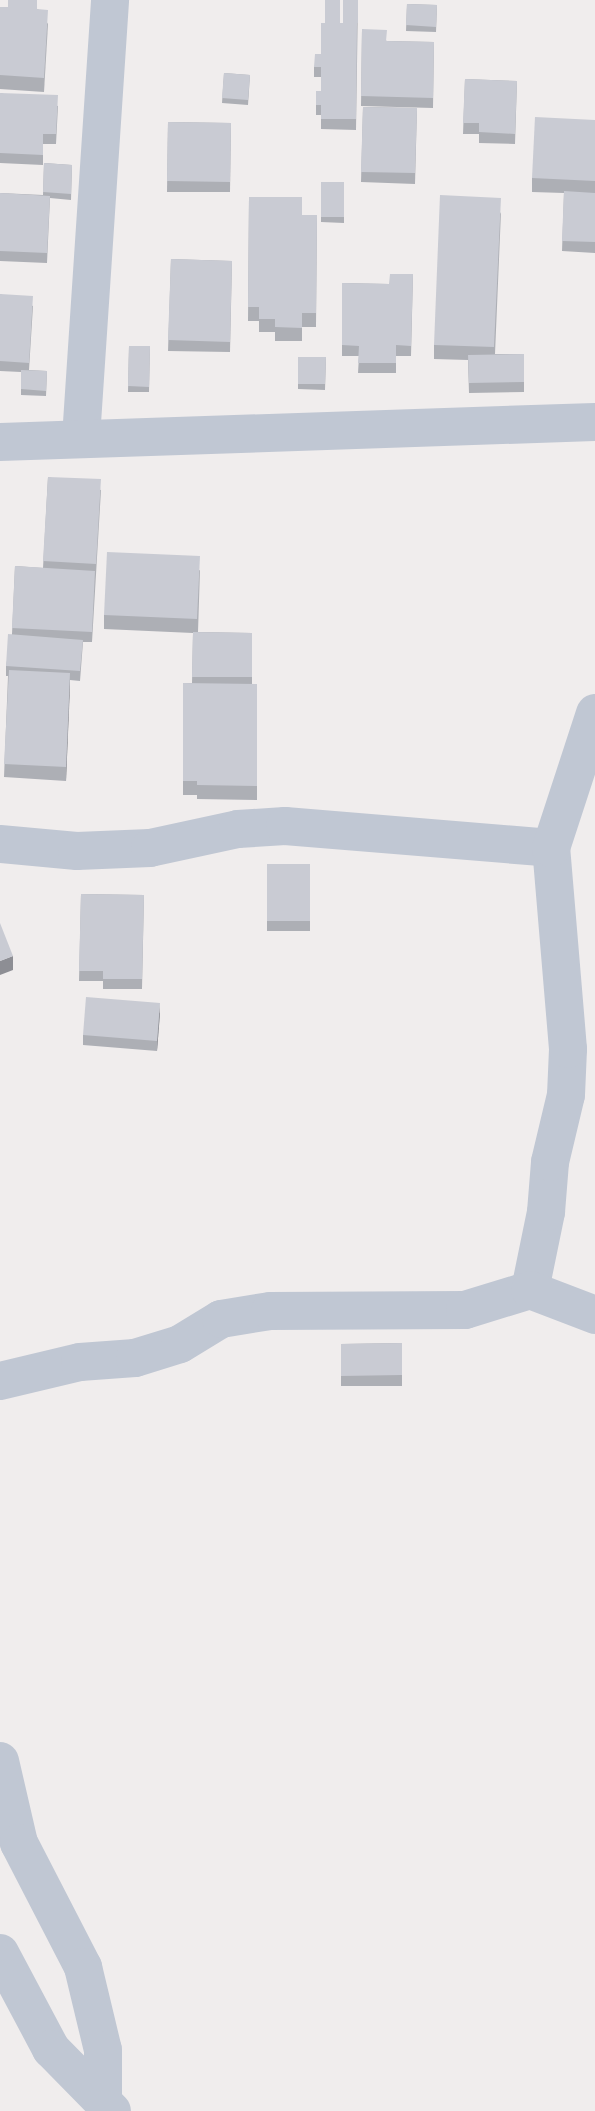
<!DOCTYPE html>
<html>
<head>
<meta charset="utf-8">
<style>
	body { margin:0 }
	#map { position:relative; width:595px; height:2111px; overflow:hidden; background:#f0eded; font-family:"Exo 2",sans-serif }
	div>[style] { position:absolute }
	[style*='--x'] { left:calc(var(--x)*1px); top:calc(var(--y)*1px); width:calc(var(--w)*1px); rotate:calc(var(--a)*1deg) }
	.street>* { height:38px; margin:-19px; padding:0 19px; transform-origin:19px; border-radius:19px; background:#c0c7d3 }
	.wall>* { inset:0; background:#adafb5 }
	.shaded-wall>* { inset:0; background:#8d8e94 }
	.building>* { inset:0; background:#c9cbd3 }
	span { translate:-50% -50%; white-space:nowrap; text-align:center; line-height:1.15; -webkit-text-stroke:6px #fff; paint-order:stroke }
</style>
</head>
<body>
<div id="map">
	<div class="street">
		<div style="--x:81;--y:438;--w:439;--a:-86.2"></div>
		<div style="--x:0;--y:442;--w:595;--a:-1.93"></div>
		<div style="--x:0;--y:844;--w:77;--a:5.2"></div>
		<div style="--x:77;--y:851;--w:73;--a:-2.4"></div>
		<div style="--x:150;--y:848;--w:90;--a:-12.2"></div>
		<div style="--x:238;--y:829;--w:47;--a:-3.7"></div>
		<div style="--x:285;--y:826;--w:267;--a:4.7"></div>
		<div style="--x:530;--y:1290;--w:80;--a:-78.4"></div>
		<div style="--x:546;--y:1212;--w:50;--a:-85.4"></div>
		<div style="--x:550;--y:1162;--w:69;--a:-76.6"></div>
		<div style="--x:566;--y:1095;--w:46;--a:-87.5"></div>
		<div style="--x:568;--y:1049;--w:202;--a:-94.8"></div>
		<div style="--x:551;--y:848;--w:142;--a:-71.9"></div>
		<div style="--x:0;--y:1381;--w:82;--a:-13.4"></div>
		<div style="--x:80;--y:1362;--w:55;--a:-4.2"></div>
		<div style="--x:135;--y:1358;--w:47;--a:-17.3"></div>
		<div style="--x:180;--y:1344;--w:48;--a:-31.4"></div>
		<div style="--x:221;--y:1319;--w:50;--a:-9.3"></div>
		<div style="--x:270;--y:1311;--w:195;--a:-0.3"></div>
		<div style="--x:465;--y:1310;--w:68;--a:-17.1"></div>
		<div style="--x:530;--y:1290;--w:70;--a:21"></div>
		<div style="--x:0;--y:1761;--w:84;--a:77"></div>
		<div style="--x:19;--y:1843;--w:140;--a:62.7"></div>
		<div style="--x:83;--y:1967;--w:85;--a:76.5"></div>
		<div style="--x:103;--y:2050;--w:50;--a:90"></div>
		<div style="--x:0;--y:1953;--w:109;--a:62"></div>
		<div style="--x:51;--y:2049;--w:87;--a:45.5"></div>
	</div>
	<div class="wall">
		<div style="clip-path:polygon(358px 0,356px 130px,321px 129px,321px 115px,316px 115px,316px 91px,321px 91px,321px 77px,314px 77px,314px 67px,340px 23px,343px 23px)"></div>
		<div style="clip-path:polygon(407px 4px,437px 5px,436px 32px,406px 31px)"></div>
		<div style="clip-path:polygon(0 7px,38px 9px,48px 24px,44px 92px,0 89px)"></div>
		<div style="clip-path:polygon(362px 29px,387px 41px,434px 42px,433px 108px,361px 106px)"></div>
		<div style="clip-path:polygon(224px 73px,250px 75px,248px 105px,222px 103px)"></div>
		<div style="clip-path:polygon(465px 79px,517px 81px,515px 144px,479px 143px,479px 134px,463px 134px)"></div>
		<div style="clip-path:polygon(0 93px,58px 106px,56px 144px,43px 144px,43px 165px,0 163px)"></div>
		<div style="clip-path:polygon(363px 107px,417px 108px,415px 184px,361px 182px)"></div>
		<div style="clip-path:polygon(595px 120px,595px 253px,562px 251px,564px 193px,532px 192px,532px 178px)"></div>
		<div style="clip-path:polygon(168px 122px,231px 123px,230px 192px,167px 192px)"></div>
		<div style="clip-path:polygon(44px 163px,72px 165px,71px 200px,50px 198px,47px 263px,0 261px,0 193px,43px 195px)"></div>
		<div style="clip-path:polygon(321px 182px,344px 182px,344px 223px,321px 222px)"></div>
		<div style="clip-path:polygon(249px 197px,302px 215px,317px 215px,316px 327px,302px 327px,302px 341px,275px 341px,275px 332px,259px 332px,259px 321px,248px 321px)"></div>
		<div style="clip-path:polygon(501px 212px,495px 354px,524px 354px,524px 392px,469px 393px,468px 360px,434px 359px,434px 345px)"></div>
		<div style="clip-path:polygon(171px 259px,232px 261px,230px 352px,168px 351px)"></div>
		<div style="clip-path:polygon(413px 274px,411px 356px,396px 356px,396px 373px,358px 373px,359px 356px,342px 356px,342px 283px,389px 284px)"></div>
		<div style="clip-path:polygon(0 294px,33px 306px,29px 370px,47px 371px,46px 396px,21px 395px,21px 372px,0 371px)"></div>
		<div style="clip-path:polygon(129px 346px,150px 346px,149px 392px,128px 392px)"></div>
		<div style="clip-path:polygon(298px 357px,326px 357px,325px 390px,298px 389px)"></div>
		<div style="clip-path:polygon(48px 477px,101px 490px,92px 642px,83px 642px,80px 681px,70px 680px,66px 781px,4px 777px,8px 676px,6px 676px,6px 666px,12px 634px,15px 566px,43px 568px)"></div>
		<div style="clip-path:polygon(200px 570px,198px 632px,252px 633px,252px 684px,257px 684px,257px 800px,197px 799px,197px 795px,183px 795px,183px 683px,192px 683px,193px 633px,104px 629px,104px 615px)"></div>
		<div style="clip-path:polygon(267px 864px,310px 864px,310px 931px,267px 931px)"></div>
		<div style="clip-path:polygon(81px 894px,144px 895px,142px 989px,103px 989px,103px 981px,79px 981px)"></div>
		<div style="clip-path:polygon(160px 1013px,157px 1051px,83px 1045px,83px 1035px)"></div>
		<div style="clip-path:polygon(402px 1343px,402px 1386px,341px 1386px,341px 1344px)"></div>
	</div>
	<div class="shaded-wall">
		<div style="clip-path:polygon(70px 673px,70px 687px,66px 781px,66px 767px)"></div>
		<div style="clip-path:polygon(13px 956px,13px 970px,0 975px,0 961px)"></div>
		<div style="clip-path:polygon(160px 1003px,160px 1013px,157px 1051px,157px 1041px)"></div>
	</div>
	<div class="building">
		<div style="clip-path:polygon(8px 0,37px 0,37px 9px,48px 10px,44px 78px,0 75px,0 7px,8px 7px)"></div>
		<div style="clip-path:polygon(325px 0,340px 0,340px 23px,325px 23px)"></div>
		<div style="clip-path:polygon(343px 0,358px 0,358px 23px,343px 23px)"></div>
		<div style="clip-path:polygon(407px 4px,437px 5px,436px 27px,406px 25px)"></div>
		<div style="clip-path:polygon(321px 23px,357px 23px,356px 119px,321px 119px,321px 105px,316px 105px,316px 91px,321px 91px,321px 67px,314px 67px,315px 54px,321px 54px)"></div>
		<div style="clip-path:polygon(362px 29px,387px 30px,386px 41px,434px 42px,433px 98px,361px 96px)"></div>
		<div style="clip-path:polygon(224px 73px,250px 75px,248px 100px,222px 98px)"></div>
		<div style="clip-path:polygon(465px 79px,517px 81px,515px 134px,479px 132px,479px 123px,463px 123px)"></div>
		<div style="clip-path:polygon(0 93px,58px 95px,56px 134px,43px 134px,43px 155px,0 153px)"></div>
		<div style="clip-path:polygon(363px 107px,417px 108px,415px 173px,361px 172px)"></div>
		<div style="clip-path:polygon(535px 117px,595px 120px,595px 181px,532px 178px)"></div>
		<div style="clip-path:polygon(168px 122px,231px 123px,230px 182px,167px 181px)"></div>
		<div style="clip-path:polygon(44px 163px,72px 165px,71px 194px,43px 192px)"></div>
		<div style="clip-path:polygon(321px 182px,344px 182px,344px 217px,321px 217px)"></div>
		<div style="clip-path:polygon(564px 191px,595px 193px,595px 242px,562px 241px)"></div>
		<div style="clip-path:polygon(0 193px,50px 196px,47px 253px,0 251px)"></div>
		<div style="clip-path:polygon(440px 195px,501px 198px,494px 347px,434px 345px)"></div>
		<div style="clip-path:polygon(249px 197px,302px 197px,302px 215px,317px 215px,316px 313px,302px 313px,302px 328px,275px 327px,275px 319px,259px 319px,259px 307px,248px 307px)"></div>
		<div style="clip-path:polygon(171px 259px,232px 261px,230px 342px,168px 340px)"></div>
		<div style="clip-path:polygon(390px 274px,413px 274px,411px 346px,396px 345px,396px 363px,358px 363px,359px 346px,342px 345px,342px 283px,389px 284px)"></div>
		<div style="clip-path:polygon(0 294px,33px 296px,29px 363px,0 361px)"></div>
		<div style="clip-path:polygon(129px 346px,150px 346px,149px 387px,128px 386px)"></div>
		<div style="clip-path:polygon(524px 354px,524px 382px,469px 383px,468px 355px)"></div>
		<div style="clip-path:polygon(298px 357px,326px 357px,325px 384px,298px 384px)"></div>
		<div style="clip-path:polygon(21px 370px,47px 371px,46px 391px,21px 389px)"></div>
		<div style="clip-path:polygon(48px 477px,101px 479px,96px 564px,43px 561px)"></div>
		<div style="clip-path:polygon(107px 552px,200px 556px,197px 619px,104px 615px)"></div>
		<div style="clip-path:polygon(15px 566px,95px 571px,92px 632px,12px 628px)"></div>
		<div style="clip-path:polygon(193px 632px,252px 633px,252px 677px,192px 677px)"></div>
		<div style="clip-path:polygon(8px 634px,83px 640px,80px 671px,6px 666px)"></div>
		<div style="clip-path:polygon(9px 670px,70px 673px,66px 767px,4px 764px)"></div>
		<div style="clip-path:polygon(183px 683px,257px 684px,257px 786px,197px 785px,197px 781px,183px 781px)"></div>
		<div style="clip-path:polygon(267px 864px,310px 864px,310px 921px,267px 921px)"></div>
		<div style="clip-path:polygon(81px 894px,144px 895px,142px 979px,103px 979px,103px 971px,79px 971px)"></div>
		<div style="clip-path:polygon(0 923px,13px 956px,0 961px)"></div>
		<div style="clip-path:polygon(86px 997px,160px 1003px,157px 1041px,83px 1035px)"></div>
		<div style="clip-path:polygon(402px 1343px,402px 1375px,341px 1376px,341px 1344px)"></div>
	</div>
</div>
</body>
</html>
